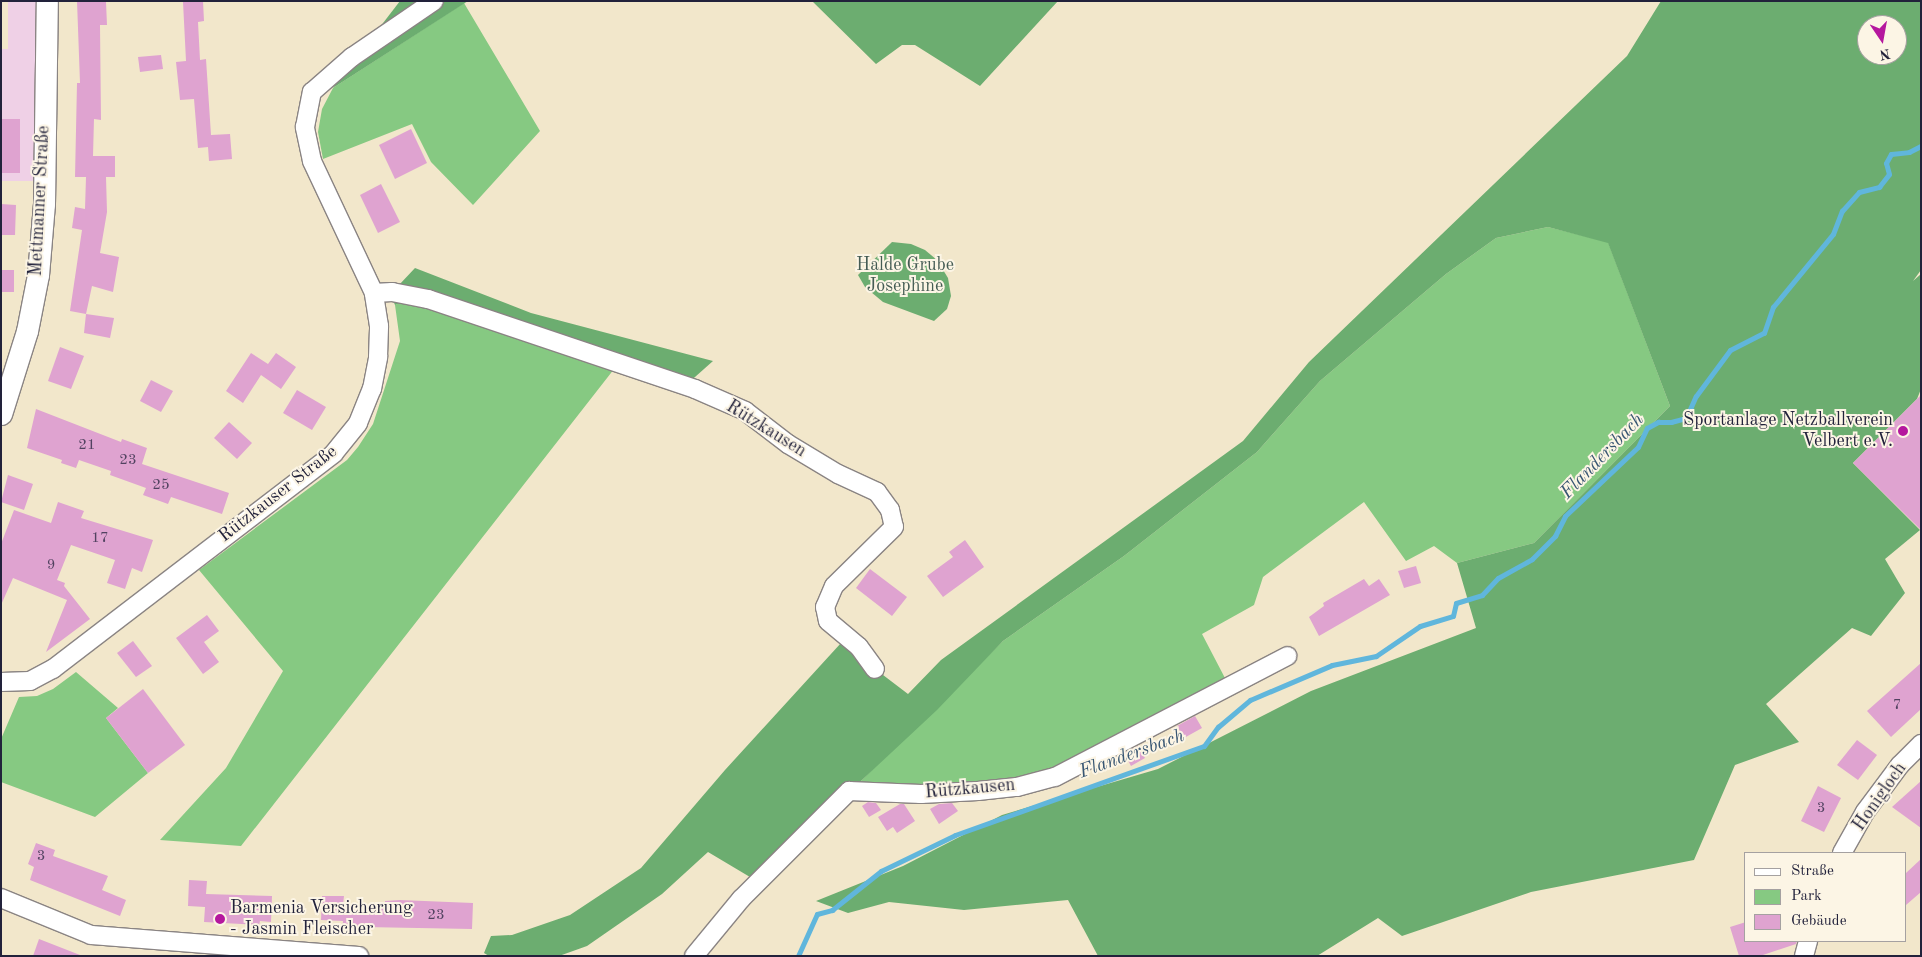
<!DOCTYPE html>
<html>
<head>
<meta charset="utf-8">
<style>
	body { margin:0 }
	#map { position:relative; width:1922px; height:957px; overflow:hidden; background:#f2e7cb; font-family:"Old Standard TT",serif }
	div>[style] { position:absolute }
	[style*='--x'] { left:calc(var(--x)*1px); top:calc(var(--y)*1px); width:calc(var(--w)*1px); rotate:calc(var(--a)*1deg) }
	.built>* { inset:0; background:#efd0e6 }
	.green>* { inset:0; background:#86c982 }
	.forest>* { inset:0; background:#6cad70 }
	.stream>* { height:5px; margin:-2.5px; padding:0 2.5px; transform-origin:2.5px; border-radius:2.5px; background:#60b6dc }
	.building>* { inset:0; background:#dfa3d0 }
	.roads { filter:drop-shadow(1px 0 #8a8483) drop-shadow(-1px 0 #8a8483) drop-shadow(0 1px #8a8483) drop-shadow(0 -1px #8a8483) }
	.minor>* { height:18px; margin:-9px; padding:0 9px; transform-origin:9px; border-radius:9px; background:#fff }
	.tertiary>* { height:21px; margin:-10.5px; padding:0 10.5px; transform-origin:10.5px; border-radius:10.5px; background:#fff }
	.dots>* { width:14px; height:14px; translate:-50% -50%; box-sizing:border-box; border:2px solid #fcf5e5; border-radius:50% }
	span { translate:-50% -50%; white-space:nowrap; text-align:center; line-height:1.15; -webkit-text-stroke:4px #fcf5e5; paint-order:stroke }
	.number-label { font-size:15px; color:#514260 }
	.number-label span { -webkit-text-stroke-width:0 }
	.street-label { font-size:18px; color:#22223b }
	.park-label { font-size:18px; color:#455c54 }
	.poi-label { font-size:18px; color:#22223b }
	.right { translate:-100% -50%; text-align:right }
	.left { translate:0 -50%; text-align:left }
	.water-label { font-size:19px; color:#385673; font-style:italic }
	.frame { position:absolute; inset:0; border:2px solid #22223b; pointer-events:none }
	.legend { position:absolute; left:1744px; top:852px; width:162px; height:90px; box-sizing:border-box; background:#fcf5e5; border:1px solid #a5a1a1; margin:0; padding:6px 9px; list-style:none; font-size:15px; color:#22223b }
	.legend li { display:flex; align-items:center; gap:10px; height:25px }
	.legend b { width:25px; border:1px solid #a5a1a1 }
	.north { position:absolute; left:1857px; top:15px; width:50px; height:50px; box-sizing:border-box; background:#fcf5e5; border:1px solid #a5a1a1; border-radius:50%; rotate:168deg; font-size:14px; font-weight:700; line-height:20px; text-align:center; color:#22223b }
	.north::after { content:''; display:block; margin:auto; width:18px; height:22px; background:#b5179e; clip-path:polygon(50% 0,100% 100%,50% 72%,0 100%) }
</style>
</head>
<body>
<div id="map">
	<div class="built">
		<div style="clip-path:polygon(8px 1px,39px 1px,37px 181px,1px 181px,1px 49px,8px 49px)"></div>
	</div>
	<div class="green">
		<div style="clip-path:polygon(464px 3px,540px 131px,473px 205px,431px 162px,412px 124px,323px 159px,318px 132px,322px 109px,333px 88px)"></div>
		<div style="clip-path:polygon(1548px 227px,1608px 242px,1670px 406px,1534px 543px,1457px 563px,1434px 546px,1406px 561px,1364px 502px,1263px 577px,1254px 605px,1202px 634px,1226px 680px,1042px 776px,997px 783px,854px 788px,1003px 641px,1124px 556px,1257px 452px,1320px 381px,1446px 274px,1496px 238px)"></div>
		<div style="clip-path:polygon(407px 300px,618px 364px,241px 846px,160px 840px,226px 768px,283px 671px,199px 570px,347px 460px,358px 447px,373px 424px,400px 341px,395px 305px)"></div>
		<div style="clip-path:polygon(76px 672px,118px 708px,106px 718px,148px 773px,95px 817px,1px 782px,1px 739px,19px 697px,37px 696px,53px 689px)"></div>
	</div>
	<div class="forest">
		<div style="clip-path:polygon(400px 1px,468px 1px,333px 88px)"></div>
		<div style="clip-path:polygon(812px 1px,1058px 1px,980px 86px,915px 45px,902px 45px,876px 64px)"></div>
		<div style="clip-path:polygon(evenodd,1661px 1px,1921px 1px,1921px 270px,1913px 281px,1921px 274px,1921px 389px,1917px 399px,1853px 463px,1920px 530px,1885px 559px,1905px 593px,1871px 636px,1852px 628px,1766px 704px,1799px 742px,1735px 765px,1694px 860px,1531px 892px,1402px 936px,1378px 918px,1317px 956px,1098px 956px,1068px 900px,964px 910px,889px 902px,848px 913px,816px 901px,903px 866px,1002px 815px,1158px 769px,1311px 691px,1476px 628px,1457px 563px,1534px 543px,1670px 406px,1608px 243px,1548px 227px,1496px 238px,1446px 274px,1320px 381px,1257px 452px,1124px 556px,1003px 641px,937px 710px,755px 880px,708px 852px,662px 894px,587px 946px,559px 956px,489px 956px,484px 953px,491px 936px,512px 935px,570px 915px,641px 868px,725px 770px,841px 643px,908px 694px,941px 660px,1243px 441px,1309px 362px,1627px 56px,1661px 1px,1867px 25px,1897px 25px,1897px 55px,1867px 55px,1867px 25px)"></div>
		<div style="clip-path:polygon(892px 242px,911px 244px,925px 250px,937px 260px,948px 278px,951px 296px,947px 309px,934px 321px,883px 302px,865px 287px,858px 275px)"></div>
		<div style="clip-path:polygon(415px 268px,531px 313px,713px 361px,686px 385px,407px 300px,395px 305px,385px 282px,399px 285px)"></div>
	</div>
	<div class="stream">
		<div style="--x:798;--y:956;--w:46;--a:-65.7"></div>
		<div style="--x:817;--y:914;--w:16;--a:-15"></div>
		<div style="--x:832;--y:910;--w:63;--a:-38.5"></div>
		<div style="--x:881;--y:871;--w:82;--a:-25.9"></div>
		<div style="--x:955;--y:835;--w:264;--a:-19.7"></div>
		<div style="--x:1204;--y:746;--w:24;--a:-54"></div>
		<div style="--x:1218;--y:727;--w:42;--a:-40.2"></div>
		<div style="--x:1250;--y:700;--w:89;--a:-23.1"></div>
		<div style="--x:1332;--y:665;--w:45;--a:-11.6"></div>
		<div style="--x:1376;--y:656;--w:53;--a:-34.3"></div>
		<div style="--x:1420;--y:626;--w:34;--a:-17"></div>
		<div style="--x:1453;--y:616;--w:13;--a:-77"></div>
		<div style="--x:1456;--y:603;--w:27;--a:-17"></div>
		<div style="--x:1482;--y:595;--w:23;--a:-47"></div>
		<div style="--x:1498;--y:578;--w:39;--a:-29"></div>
		<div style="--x:1532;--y:559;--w:33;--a:-45"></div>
		<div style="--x:1555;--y:536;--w:22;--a:-63"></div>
		<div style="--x:1565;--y:516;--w:100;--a:-43.4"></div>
		<div style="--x:1638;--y:447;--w:21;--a:-65"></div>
		<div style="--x:1647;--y:428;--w:13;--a:-29"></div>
		<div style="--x:1658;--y:422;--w:13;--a:0"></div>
		<div style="--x:1671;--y:422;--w:16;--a:-15"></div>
		<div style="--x:1686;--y:418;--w:24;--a:-66"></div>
		<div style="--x:1696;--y:396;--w:57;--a:-53.5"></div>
		<div style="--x:1730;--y:350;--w:38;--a:-27"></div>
		<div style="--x:1764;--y:333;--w:28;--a:-71"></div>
		<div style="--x:1773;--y:307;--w:94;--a:-50.6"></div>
		<div style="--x:1833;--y:234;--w:25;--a:-69"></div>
		<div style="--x:1842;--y:211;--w:25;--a:-48"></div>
		<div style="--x:1859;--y:192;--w:21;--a:-14"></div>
		<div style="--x:1879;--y:187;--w:16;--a:-52"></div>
		<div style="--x:1889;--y:174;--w:11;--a:-105"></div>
		<div style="--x:1886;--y:163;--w:10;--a:-61"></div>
		<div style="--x:1891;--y:154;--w:18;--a:-6"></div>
		<div style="--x:1909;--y:152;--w:13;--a:-27"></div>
	</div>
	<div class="building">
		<div style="clip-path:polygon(77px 1px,106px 2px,107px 25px,100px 25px,101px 120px,94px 119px,93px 156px,115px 156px,115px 177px,106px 177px,107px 212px,100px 253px,119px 257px,113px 292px,92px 286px,86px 314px,70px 311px,82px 230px,72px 228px,75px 207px,85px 209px,86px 177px,75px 177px,77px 83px,80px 83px)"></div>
		<div style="clip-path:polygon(203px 1px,204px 21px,198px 22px,200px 60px,206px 59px,211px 135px,230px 134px,232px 159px,209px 161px,208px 147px,198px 148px,194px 99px,180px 100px,176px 62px,186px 61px,183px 2px)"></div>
		<div style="clip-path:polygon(161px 55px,163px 69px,140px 72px,138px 57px)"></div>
		<div style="clip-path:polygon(1px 119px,20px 119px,20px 173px,1px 173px)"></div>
		<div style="clip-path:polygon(411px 129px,427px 163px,395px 179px,379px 145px)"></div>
		<div style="clip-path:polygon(381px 184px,400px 222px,378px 233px,360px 195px)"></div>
		<div style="clip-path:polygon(1px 204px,16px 205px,15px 235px,1px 235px)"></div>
		<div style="clip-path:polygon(1px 270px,14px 270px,14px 292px,1px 292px)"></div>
		<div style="clip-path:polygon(86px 314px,114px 318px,110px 338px,84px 333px)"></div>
		<div style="clip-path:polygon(60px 347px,84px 356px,71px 389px,48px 381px)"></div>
		<div style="clip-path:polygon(251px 353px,268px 364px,276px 353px,296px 367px,281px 389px,261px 375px,243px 403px,226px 391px)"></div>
		<div style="clip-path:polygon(151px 380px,173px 391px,161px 412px,140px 401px)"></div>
		<div style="clip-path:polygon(297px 390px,326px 407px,312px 430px,283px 413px)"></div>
		<div style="clip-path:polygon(1921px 395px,1921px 530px,1853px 463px)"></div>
		<div style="clip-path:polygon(36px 409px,121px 442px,122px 439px,147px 448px,142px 464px,229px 493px,222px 514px,171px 497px,168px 504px,143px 495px,146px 488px,110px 475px,111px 471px,79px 460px,76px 468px,61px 463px,62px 460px,27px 448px)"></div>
		<div style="clip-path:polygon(229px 422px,252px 443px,237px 459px,214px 438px)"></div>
		<div style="clip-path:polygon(8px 475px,33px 484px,24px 510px,1px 502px)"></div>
		<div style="clip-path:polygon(58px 502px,84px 511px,81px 518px,153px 540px,142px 572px,132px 568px,125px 589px,107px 583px,115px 560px,71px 545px,57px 580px,65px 583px,64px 586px,90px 619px,46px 652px,67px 600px,13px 578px,1px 605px,1px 544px,14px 510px,51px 523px)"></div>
		<div style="clip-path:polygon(965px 540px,984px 567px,943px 597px,927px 576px,953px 557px,949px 552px)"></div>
		<div style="clip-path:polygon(1416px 566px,1421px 583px,1404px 588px,1398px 571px)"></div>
		<div style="clip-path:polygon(870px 569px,907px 597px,892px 616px,856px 588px)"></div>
		<div style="clip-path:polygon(1364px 579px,1369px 586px,1379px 579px,1390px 595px,1319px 636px,1309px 617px,1324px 606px,1323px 603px)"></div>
		<div style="clip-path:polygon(207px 615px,219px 631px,204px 642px,219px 662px,203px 674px,176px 638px)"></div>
		<div style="clip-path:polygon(133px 641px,152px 666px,136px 677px,117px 653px)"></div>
		<div style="clip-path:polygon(1921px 663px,1921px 709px,1891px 737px,1867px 711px)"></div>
		<div style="clip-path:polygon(143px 689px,185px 745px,148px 773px,106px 718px)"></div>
		<div style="clip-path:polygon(1195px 716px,1202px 728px,1184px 738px,1177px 726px)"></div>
		<div style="clip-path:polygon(1857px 740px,1877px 755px,1858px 780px,1837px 765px)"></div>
		<div style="clip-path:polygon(1138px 746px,1145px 758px,1131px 766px,1124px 753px)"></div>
		<div style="clip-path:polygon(1921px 781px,1921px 828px,1892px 807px)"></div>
		<div style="clip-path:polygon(1818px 786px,1841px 798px,1824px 832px,1801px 821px)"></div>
		<div style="clip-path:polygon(868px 802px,876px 803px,881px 810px,869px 817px,862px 806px)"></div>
		<div style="clip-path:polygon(952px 803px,958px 811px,939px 824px,930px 809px,939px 804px)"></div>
		<div style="clip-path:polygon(900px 804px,904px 804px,915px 821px,897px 833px,893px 827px,887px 831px,878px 817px)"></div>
		<div style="clip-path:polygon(36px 843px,55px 850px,53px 856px,108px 876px,102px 890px,126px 900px,120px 916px,30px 880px,34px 867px,28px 864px)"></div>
		<div style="clip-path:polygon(1921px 859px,1921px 892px,1906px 905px,1906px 873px)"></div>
		<div style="clip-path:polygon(189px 880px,207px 881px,206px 894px,272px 896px,271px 922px,260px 921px,259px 925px,204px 922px,205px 907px,188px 906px)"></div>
		<div style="clip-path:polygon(322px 896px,344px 896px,343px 905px,385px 906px,385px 901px,400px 900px,473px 903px,472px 929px,364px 927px,364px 931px,342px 930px,343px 921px,321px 920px)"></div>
		<div style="clip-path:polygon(1746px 922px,1746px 941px,1797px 941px,1796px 944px,1760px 956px,1739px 956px,1730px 927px)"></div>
		<div style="clip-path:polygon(39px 939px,80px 955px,80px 956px,33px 956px)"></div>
	</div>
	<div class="roads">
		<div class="minor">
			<div style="--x:374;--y:293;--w:18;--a:-3"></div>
			<div style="--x:392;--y:292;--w:37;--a:11"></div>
			<div style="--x:428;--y:299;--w:282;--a:18.6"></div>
			<div style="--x:695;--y:389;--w:55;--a:23.7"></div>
			<div style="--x:745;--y:411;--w:54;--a:37.5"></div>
			<div style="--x:788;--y:444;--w:58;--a:31"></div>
			<div style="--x:838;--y:474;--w:43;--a:24.8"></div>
			<div style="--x:877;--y:492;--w:22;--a:54"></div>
			<div style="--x:890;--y:510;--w:17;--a:77"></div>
			<div style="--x:894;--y:527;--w:84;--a:135.5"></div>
			<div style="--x:834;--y:586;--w:23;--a:113"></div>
			<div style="--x:825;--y:607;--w:14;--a:78"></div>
			<div style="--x:828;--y:621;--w:40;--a:40"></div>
			<div style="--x:859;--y:647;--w:27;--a:54"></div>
			<div style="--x:1;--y:682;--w:29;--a:-2"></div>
			<div style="--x:30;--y:681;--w:26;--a:-28"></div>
			<div style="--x:53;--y:669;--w:354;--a:-37.5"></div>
			<div style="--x:334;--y:453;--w:38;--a:-51"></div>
			<div style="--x:358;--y:423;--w:37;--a:-68"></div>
			<div style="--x:372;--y:389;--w:33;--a:-79"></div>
			<div style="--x:378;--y:357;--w:31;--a:-88"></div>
			<div style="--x:379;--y:326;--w:33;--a:-99"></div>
			<div style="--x:374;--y:293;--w:146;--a:-115.2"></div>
			<div style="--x:312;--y:161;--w:35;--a:-102"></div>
			<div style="--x:305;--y:127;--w:36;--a:-79"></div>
			<div style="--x:312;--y:92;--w:53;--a:-41.2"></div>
			<div style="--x:352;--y:57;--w:99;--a:-34.3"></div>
			<div style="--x:1842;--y:853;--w:47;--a:-60.7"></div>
			<div style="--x:1865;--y:812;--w:59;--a:-53.3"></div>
			<div style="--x:1900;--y:765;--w:30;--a:-45"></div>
			<div style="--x:1;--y:898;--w:97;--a:22.3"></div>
			<div style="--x:91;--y:935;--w:269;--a:4.5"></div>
			<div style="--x:694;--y:956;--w:74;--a:-50.5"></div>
			<div style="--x:741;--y:899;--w:153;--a:-45"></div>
			<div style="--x:849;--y:791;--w:72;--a:2.4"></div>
			<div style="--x:921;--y:794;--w:57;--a:-3"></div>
			<div style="--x:978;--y:791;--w:39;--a:-6"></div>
			<div style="--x:1017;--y:787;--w:39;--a:-15"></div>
			<div style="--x:1055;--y:777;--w:262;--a:-27.5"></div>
			<div style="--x:1804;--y:956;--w:16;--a:-75"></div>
		</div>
		<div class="tertiary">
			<div style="--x:1;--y:414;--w:87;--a:-72.6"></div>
			<div style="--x:27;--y:331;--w:57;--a:-78.9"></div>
			<div style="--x:38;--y:275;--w:71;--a:-85.2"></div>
			<div style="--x:44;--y:204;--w:203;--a:-89.2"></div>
		</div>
	</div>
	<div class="dots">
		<div style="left:1903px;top:431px;background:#b5179e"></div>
		<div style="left:220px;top:919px;background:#b5179e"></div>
	</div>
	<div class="number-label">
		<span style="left:87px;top:446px">21</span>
		<span style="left:128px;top:461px">23</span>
		<span style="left:161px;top:486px">25</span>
		<span style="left:100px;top:539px">17</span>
		<span style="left:51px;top:566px">9</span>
		<span style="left:1897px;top:706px">7</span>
		<span style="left:1821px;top:809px">3</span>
		<span style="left:41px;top:857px">3</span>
		<span style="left:436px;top:916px">23</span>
	</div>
	<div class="street-label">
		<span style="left:40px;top:201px;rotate:-87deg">Mettmanner Straße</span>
		<span style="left:766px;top:429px;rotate:32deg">Rützkausen</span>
		<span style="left:278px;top:494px;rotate:-38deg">Rützkauser Straße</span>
		<span style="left:970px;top:789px;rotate:-5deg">Rützkausen</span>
		<span style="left:1880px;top:797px;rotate:-55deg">Honigloch</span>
	</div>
	<div class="park-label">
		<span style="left:905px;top:276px">Halde Grube<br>Josephine</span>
	</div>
	<div class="poi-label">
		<span class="right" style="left:1893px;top:431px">Sportanlage Netzballverein<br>Velbert e.V.</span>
		<span class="left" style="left:230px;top:919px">Barmenia Versicherung<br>- Jasmin Fleischer</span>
	</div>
	<div class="water-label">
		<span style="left:1603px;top:457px;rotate:-46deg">Flandersbach</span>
		<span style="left:1132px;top:755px;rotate:-20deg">Flandersbach</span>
	</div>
	<div class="frame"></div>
	<ul class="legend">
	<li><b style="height:6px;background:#fff"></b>Straße</li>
	<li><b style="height:14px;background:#86c982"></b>Park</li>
	<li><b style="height:14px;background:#dfa3d0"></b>Gebäude</li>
	</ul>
	<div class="north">N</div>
</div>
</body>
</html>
